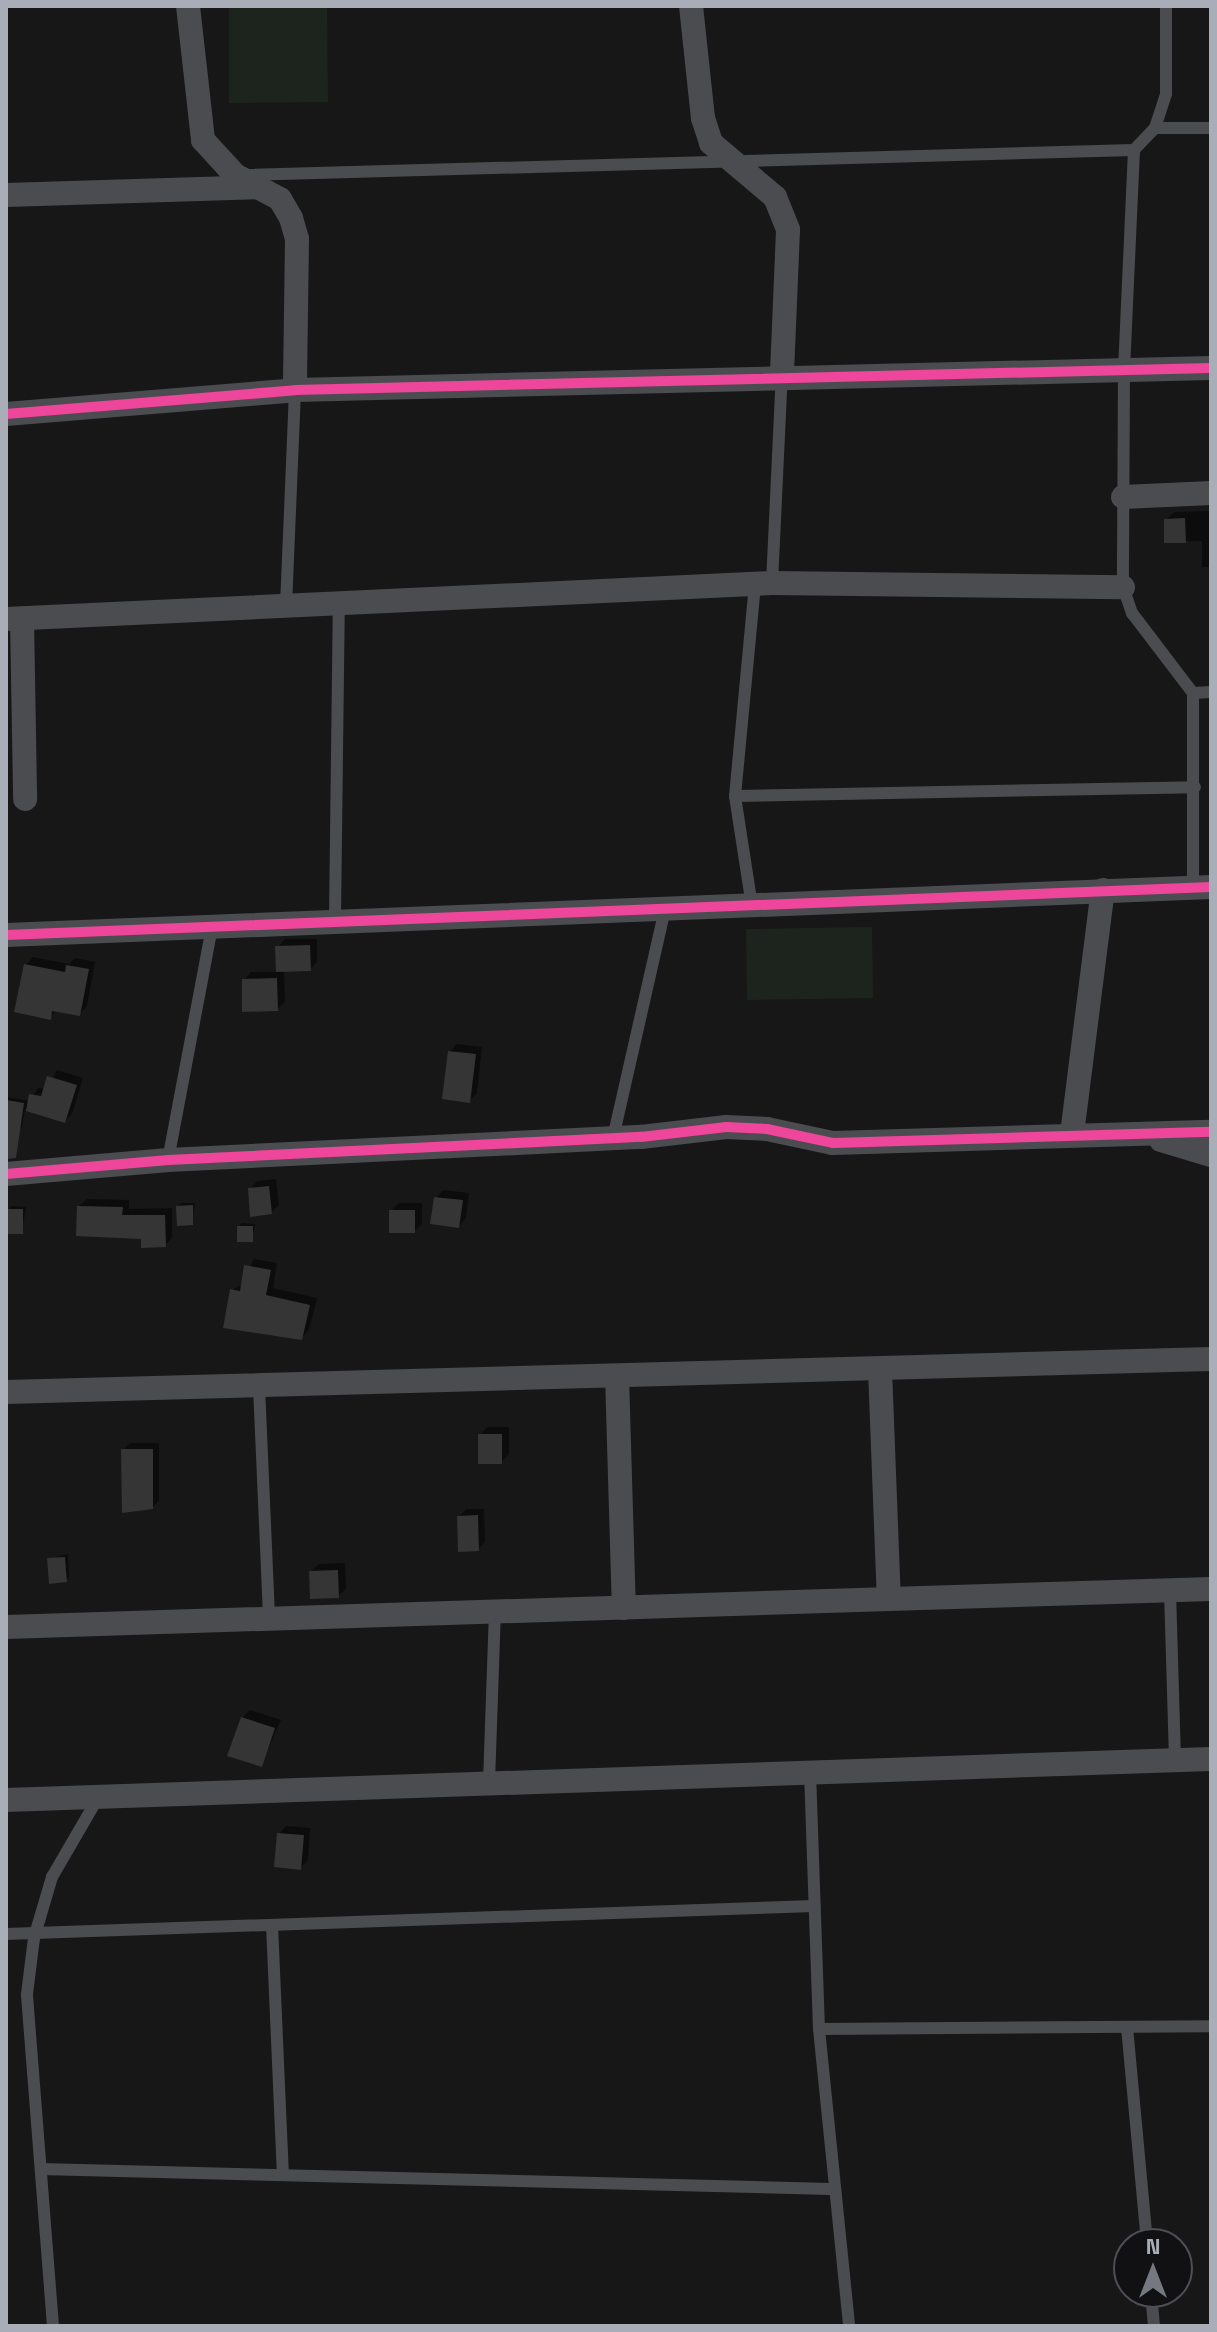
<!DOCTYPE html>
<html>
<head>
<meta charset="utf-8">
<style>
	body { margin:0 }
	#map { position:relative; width:1217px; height:2332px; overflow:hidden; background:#171717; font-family:"Space Grotesk",sans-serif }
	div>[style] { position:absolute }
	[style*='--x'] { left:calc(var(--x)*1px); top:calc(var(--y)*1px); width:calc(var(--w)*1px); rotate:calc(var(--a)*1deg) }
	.green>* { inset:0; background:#1d241e }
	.shadow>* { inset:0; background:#0007 }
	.building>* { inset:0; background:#353536 }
	.lane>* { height:12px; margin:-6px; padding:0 6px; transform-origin:6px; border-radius:6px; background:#4b4c50 }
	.street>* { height:24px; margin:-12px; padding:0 12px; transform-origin:12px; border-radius:12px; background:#4b4c50 }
	.cycleway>* { height:10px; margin:-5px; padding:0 5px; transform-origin:5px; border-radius:5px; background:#ed469a }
	span { translate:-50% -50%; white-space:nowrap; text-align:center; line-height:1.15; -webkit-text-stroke:6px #111113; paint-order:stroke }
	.frame { position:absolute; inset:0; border:8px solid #a8adb8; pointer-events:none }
	.north { position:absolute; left:1113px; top:2228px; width:80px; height:80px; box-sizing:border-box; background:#111113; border:2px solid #4d4f55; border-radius:50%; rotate:0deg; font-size:22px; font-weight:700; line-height:32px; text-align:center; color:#a8adb8 }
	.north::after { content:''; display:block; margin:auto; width:28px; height:36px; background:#757880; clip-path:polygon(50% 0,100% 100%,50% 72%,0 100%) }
</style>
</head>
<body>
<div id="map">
	<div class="green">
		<div style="clip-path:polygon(229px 6px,327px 6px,328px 102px,229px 103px)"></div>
		<div style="clip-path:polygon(872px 927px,873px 998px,747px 1000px,746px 929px)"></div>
	</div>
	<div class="shadow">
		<div style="clip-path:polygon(1211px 511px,1211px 567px,1202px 567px,1202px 541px,1166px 541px,1166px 520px,1174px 512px)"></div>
		<div style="clip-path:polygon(285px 939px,317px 939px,317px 962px,310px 969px,284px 970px,285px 1002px,277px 1009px,244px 980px,251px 972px,278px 972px,278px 947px)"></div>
		<div style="clip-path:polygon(33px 957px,69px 964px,75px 958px,95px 962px,87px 1006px,80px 1014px,57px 1010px,50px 1017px,26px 965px)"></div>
		<div style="clip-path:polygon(457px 1044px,482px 1047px,477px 1093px,469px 1101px,450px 1052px)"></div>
		<div style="clip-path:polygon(57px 1070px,83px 1078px,72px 1114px,64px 1121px,25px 1109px,22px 1128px,6px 1129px,6px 1097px,30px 1101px,38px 1088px,46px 1089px)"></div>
		<div style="clip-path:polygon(276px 1179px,279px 1205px,271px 1213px,250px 1189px,257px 1181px)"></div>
		<div style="clip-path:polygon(443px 1190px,469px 1193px,466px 1218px,459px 1226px,436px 1198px)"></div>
		<div style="clip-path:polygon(87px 1199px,129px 1200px,129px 1209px,172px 1208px,172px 1238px,165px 1245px,143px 1237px,79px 1206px)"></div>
		<div style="clip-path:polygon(182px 1203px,195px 1203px,192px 1223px,178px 1206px)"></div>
		<div style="clip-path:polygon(399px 1203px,422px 1203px,422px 1224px,415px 1231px,391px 1211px)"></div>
		<div style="clip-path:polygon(11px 1206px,26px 1207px,22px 1232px,8px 1210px)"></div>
		<div style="clip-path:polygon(242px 1223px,255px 1224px,252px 1240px,239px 1226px)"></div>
		<div style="clip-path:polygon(254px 1259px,277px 1263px,273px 1288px,317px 1298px,309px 1330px,301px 1338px,232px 1290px,243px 1284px)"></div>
		<div style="clip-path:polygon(487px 1427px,509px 1427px,509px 1454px,501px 1462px,480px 1435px)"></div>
		<div style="clip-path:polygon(130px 1443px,159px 1443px,159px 1501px,153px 1507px,123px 1450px)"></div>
		<div style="clip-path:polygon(466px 1509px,484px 1509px,485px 1542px,478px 1549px,459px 1517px)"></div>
		<div style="clip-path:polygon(68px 1554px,69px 1577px,66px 1580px,49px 1559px)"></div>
		<div style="clip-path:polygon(345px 1563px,346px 1589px,338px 1596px,311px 1571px,319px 1564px)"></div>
		<div style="clip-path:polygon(250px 1710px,281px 1720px,261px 1765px,242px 1718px)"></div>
		<div style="clip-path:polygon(286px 1826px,310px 1828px,308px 1860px,300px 1868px,279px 1834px)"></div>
	</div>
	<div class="building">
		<div style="clip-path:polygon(1185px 518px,1186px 543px,1164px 543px,1164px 519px)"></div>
		<div style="clip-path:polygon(310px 945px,311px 971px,276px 972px,275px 946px)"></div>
		<div style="clip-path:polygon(24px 964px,65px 972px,66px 965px,89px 969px,80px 1016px,52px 1011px,51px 1020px,14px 1012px)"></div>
		<div style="clip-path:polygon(277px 978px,278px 1011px,242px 1012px,242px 979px)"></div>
		<div style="clip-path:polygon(448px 1051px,476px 1054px,470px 1103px,442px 1099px)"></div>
		<div style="clip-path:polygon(47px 1076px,77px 1085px,65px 1123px,26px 1111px,29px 1094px,41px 1096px)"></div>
		<div style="clip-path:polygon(6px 1100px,24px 1103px,16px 1158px,6px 1159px)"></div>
		<div style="clip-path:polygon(269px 1186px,272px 1214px,250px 1217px,248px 1188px)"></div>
		<div style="clip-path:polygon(434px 1197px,463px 1200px,459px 1228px,430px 1224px)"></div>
		<div style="clip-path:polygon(193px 1205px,193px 1225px,177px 1226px,176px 1206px)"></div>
		<div style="clip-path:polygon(77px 1206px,123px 1207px,122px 1215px,165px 1215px,166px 1247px,141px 1248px,141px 1239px,76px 1236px)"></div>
		<div style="clip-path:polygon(6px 1209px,23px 1209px,23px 1234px,6px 1234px)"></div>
		<div style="clip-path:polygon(389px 1210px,415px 1210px,415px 1233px,389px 1233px)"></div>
		<div style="clip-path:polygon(237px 1226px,253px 1226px,253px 1242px,237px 1242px)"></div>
		<div style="clip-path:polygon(244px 1265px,271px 1270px,266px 1295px,310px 1305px,302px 1340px,223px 1328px,230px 1289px,240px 1291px)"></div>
		<div style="clip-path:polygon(478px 1434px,502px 1434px,502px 1464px,478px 1464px)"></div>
		<div style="clip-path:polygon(121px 1449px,153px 1449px,153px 1509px,122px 1513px)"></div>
		<div style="clip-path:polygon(478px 1515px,479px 1551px,458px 1552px,457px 1516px)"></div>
		<div style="clip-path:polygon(65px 1557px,67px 1582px,49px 1584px,47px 1558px)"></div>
		<div style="clip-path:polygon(338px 1570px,339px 1598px,310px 1599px,309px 1571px)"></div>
		<div style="clip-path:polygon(241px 1717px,275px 1728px,262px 1767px,227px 1756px)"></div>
		<div style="clip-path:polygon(277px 1833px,304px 1835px,301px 1870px,274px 1867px)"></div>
	</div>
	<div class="lane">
		<div style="--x:1166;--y:6;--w:88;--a:90"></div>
		<div style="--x:1166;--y:94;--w:36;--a:108"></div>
		<div style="--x:1155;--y:128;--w:30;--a:134"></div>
		<div style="--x:1134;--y:150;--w:221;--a:92.6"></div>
		<div style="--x:1124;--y:371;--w:216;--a:90.3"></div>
		<div style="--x:1123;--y:587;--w:28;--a:71"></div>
		<div style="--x:1132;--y:613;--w:101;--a:52.7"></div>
		<div style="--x:1193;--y:693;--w:194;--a:90"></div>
		<div style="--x:1155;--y:128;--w:56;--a:0"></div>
		<div style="--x:246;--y:175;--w:888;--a:-1.61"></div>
		<div style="--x:772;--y:583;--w:209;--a:-87.3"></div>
		<div style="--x:286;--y:606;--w:216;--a:-87.6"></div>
		<div style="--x:1193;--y:693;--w:18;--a:-3"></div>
		<div style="--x:735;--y:796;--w:460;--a:-1.1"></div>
		<div style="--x:752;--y:906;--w:111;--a:-98.8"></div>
		<div style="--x:735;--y:796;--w:211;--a:-84.6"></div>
		<div style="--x:335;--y:918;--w:313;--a:-89.3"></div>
		<div style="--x:613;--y:1138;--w:234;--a:-77.2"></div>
		<div style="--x:168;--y:1160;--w:236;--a:-79.3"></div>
		<div style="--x:259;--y:1387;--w:232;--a:87.5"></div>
		<div style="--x:1170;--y:1591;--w:169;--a:88.3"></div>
		<div style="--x:810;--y:1772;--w:257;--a:88"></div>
		<div style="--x:819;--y:2029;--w:299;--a:84.2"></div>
		<div style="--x:489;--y:1782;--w:170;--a:-88"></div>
		<div style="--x:272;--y:1925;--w:250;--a:87.5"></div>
		<div style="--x:6;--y:1934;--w:809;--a:-1.98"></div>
		<div style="--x:1127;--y:2027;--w:218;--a:84.7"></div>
		<div style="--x:819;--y:2029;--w:392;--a:-0.4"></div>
		<div style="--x:41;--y:2169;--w:790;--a:1.45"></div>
		<div style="--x:1151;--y:2292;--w:34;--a:85"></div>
		<div style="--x:53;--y:2326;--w:333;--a:-94.5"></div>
		<div style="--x:27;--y:1994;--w:56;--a:-82.9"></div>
		<div style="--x:34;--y:1938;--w:64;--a:-73.6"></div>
		<div style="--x:52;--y:1877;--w:91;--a:-59.8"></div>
	</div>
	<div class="street">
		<div style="--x:188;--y:6;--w:135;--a:83.6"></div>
		<div style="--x:203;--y:140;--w:47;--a:47.6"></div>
		<div style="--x:235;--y:175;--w:51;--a:28.1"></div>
		<div style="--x:280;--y:199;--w:22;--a:60"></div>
		<div style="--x:291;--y:218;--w:22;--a:74"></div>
		<div style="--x:297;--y:239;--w:151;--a:90.8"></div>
		<div style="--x:691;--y:6;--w:113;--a:83.9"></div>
		<div style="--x:703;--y:118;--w:26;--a:72"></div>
		<div style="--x:711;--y:143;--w:84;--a:40.2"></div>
		<div style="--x:775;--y:197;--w:35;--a:68"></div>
		<div style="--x:788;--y:230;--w:144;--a:92.4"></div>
		<div style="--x:6;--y:195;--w:251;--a:-1.8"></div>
		<div style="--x:6;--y:414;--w:290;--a:-4.7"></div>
		<div style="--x:295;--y:390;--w:916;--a:-1.38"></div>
		<div style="--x:1123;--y:497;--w:88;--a:-2.6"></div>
		<div style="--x:6;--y:619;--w:767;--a:-2.69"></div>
		<div style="--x:772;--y:583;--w:351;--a:0.7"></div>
		<div style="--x:22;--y:619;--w:180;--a:89"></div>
		<div style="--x:6;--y:935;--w:1206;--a:-2.28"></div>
		<div style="--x:1072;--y:1134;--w:246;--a:-82.8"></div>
		<div style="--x:1161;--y:1140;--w:52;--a:16.7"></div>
		<div style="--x:6;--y:1174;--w:163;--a:-4.9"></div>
		<div style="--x:168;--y:1160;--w:474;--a:-2.8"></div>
		<div style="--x:641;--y:1137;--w:86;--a:-6.7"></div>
		<div style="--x:726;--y:1127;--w:41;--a:2.8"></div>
		<div style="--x:767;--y:1129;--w:67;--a:12"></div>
		<div style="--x:833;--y:1143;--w:378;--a:-1.7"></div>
		<div style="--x:880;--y:1369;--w:230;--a:87.8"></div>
		<div style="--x:617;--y:1376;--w:232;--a:88.3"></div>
		<div style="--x:6;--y:1392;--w:1205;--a:-1.57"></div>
		<div style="--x:6;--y:1627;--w:1206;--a:-1.81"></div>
		<div style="--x:6;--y:1800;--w:1206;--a:-1.95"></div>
	</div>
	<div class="cycleway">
		<div style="--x:6;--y:414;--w:290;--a:-4.7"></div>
		<div style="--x:295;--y:390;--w:916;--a:-1.38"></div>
		<div style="--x:6;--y:935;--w:1206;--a:-2.28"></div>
		<div style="--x:6;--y:1174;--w:163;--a:-4.9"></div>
		<div style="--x:168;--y:1160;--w:474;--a:-2.8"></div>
		<div style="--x:641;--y:1137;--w:86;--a:-6.7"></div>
		<div style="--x:726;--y:1127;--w:41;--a:2.8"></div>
		<div style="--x:767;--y:1129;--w:67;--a:12"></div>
		<div style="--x:833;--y:1143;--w:378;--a:-1.7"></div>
	</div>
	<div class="frame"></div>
	<div class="north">N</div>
</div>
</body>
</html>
